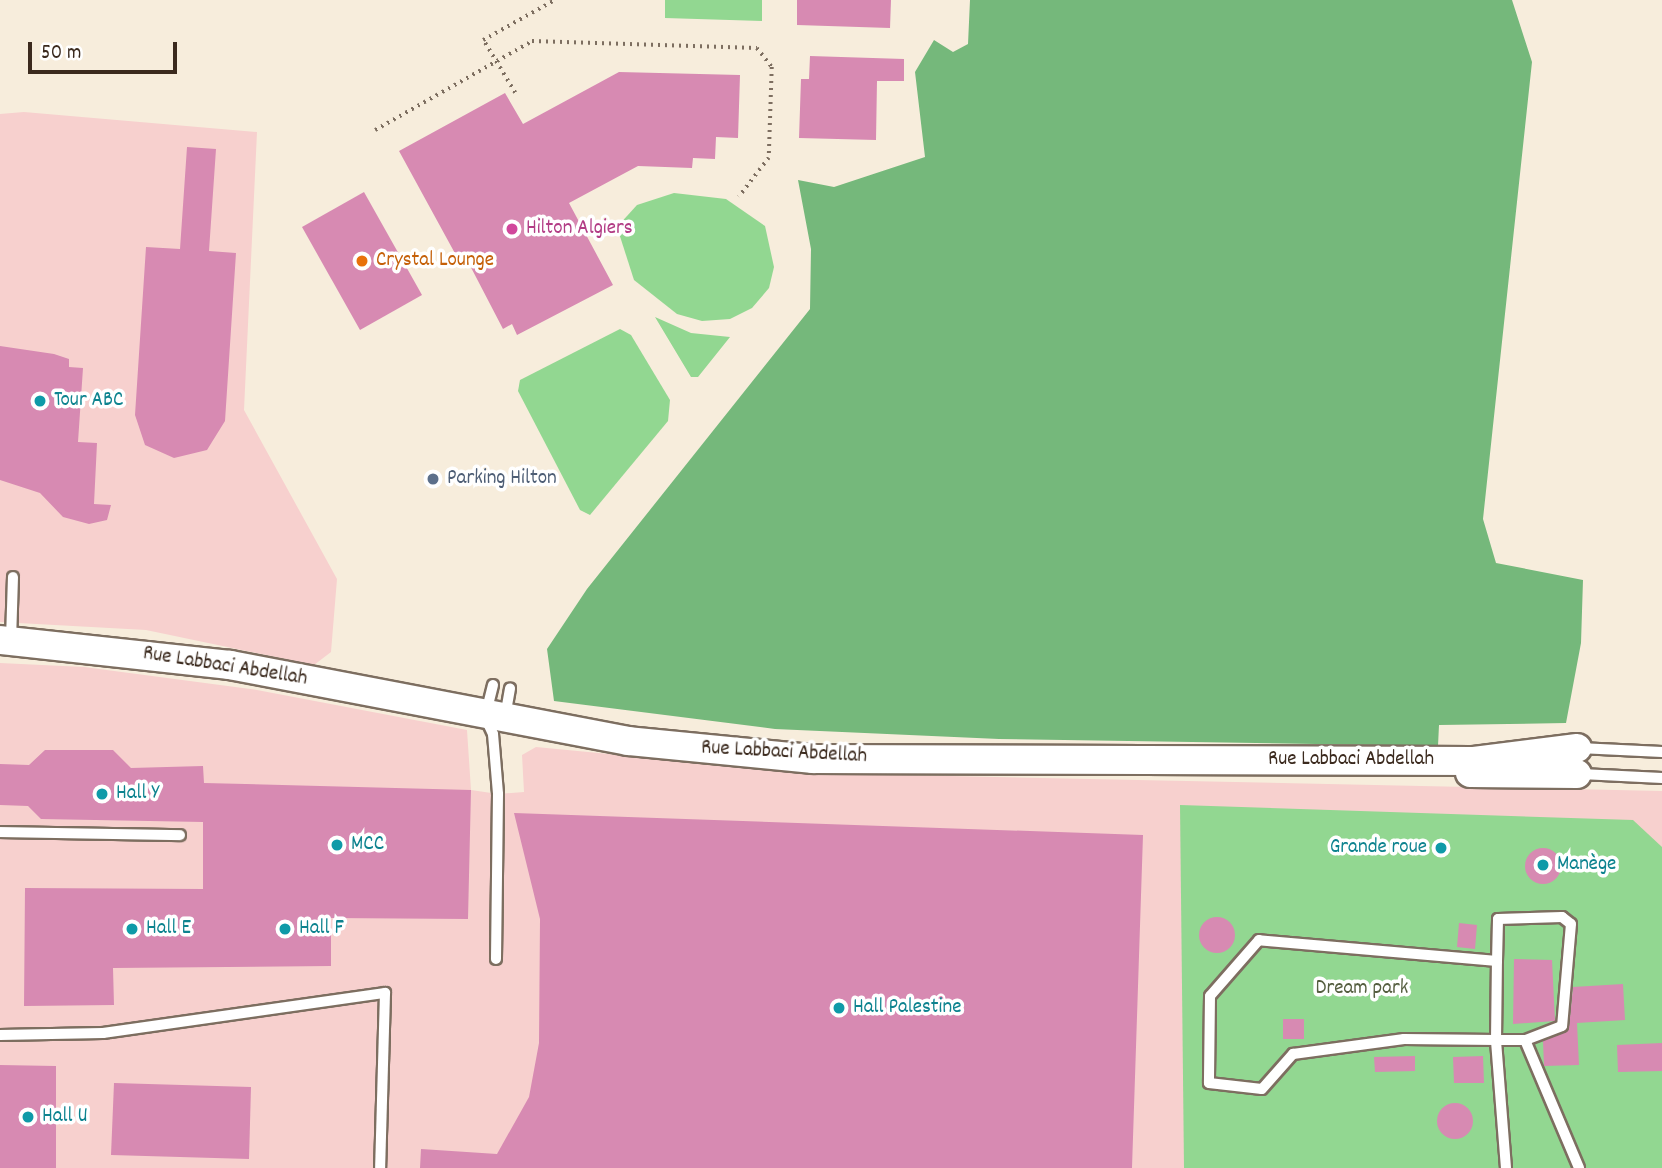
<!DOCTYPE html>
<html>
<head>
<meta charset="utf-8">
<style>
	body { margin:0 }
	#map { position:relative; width:1662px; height:1168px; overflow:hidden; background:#f7eddc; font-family:Dekko,sans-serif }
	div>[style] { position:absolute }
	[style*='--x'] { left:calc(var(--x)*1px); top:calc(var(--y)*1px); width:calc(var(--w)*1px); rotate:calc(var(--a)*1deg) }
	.built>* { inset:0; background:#f7d0ce }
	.green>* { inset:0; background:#92d791 }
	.forest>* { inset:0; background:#75b87b }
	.building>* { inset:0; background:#d78ab2 }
	.round { border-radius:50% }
	.path>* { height:3.5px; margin-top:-1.75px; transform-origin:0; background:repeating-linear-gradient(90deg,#7d6e60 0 2px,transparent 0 7px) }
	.roads { filter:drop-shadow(2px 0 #7d6e60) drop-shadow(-2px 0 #7d6e60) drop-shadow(0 2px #7d6e60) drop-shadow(0 -2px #7d6e60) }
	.lane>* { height:10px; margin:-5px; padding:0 5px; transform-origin:5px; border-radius:5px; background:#fff }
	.secondary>* { height:28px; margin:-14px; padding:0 14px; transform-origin:14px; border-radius:14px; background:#fff }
	.dots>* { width:19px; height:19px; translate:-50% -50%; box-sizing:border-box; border:4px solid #fff; border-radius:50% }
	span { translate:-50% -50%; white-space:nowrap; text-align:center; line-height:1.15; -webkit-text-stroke:7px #fff; paint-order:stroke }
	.hotel-label { font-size:21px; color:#b23c85 }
	.left { translate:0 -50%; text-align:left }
	.food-label { font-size:21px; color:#c56008 }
	.culture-label { font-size:21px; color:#0d838f }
	.right { translate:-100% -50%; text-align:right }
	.service-label { font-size:21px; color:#4e5e75 }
	.street-label { font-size:21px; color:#3b2a1e }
	.park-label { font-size:21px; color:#555e40 }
	.scale { position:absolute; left:28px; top:42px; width:149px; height:32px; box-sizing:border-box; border:4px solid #3b2a1e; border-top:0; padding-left:9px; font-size:21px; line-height:24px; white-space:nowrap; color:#3b2a1e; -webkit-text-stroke:5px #fff; paint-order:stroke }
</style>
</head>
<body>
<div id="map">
	<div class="built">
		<div style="clip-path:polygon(24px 112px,257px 132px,244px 410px,337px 579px,331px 652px,314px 665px,146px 630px,0 622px,0 114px)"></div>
		<div style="clip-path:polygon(0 663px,84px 667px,257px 690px,467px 730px,471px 790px,498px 794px,524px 792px,522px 755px,536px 747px,807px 773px,1662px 791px,1662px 1168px,0 1168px)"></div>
	</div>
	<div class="green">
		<div style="clip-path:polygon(665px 0,762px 0,762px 21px,665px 18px)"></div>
		<div style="clip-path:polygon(674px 193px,726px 199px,765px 226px,774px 267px,769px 288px,752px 308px,730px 319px,702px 321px,677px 314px,634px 280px,617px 227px,637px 205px)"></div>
		<div style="clip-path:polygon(655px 317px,691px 333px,730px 337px,698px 377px,691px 377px)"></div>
		<div style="clip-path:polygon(620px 329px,631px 335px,670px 400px,668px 421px,590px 515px,580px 510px,518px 391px,520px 380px)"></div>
		<div style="clip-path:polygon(1180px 805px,1633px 820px,1662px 847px,1662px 1168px,1184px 1168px)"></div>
	</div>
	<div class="forest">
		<div style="clip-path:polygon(970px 0,1512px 0,1532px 62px,1483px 519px,1496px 563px,1583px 580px,1581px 643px,1566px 723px,1439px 725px,1438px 746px,999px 739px,775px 729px,554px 701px,547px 649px,587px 589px,810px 309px,811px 249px,798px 180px,834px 187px,925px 157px,915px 72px,934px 40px,953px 52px,968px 44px)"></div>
	</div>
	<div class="building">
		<div style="clip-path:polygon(797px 0,891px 0,890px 28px,797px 25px)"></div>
		<div style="clip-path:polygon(810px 56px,904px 59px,904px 81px,877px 81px,876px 140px,799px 138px,801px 79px,809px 79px)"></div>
		<div style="clip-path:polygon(619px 72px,740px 75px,738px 138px,716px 137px,715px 159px,693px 158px,692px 168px,638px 166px,569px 203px,613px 285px,517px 335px,512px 324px,503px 329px,464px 254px,457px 257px,399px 151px,505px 93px,523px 124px)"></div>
		<div style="clip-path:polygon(187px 147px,216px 149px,209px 251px,236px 253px,225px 421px,207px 450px,174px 458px,145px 445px,135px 415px,146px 247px,180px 249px)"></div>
		<div style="clip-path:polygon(364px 192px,422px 295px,360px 330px,302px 227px)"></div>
		<div style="clip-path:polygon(0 346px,54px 354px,69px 359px,69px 367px,83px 368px,78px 442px,97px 443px,94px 504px,111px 505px,107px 520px,89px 524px,63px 517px,40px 493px,0 480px)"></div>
		<div style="clip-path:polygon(45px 750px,113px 750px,131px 768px,203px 766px,204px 783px,471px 790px,468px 919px,331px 918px,331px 966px,113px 968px,114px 1005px,24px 1006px,25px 888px,203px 889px,203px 822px,41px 819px,28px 806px,0 805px,0 764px,29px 765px)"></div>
		<div style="clip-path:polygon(514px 813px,1143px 835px,1132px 1168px,420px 1168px,421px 1149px,497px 1154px,529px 1097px,539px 1043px,540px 919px)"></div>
		<div class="round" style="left:1525px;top:848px;width:36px;height:36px"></div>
		<div class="round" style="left:1199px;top:917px;width:36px;height:36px"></div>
		<div style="clip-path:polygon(1459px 923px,1477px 925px,1475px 949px,1457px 947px)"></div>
		<div style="clip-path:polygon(1514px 959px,1552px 960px,1555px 1021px,1513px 1024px)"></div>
		<div style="clip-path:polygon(1623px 984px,1625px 1020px,1577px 1023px,1579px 1065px,1544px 1066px,1543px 1041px,1569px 1027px,1573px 987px)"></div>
		<div style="clip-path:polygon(1283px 1019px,1304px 1019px,1304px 1039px,1283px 1039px)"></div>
		<div style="clip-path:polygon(1662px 1043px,1662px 1071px,1618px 1072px,1617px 1045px)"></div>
		<div style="clip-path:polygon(1415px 1056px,1415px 1071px,1375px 1072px,1374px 1057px)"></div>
		<div style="clip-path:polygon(1483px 1056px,1484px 1083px,1454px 1083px,1453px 1057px)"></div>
		<div style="clip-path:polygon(0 1065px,56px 1066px,56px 1168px,0 1168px)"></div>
		<div style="clip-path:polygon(114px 1083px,251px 1087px,249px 1159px,111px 1155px)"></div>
		<div class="round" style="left:1437px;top:1103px;width:36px;height:36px"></div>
	</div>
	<div class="path">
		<div style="--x:515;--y:93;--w:62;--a:-121.1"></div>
		<div style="--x:483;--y:40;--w:82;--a:-29.1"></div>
		<div style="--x:375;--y:130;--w:180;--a:-29.5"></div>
		<div style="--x:532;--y:41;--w:225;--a:1.8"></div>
		<div style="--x:757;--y:48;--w:24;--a:52"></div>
		<div style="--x:772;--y:67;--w:91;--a:91.9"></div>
		<div style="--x:769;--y:158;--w:49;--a:127.6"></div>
	</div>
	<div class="roads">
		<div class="lane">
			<div style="--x:11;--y:640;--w:63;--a:-88.2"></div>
			<div style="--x:493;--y:685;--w:33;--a:104"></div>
			<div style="--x:485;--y:717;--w:19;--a:65"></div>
			<div style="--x:493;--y:734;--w:60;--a:85.2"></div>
			<div style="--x:498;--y:794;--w:165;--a:90.7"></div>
			<div style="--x:505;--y:717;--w:29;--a:-80"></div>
			<div style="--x:1579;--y:748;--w:83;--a:2.8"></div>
			<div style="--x:1581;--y:774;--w:81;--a:2.8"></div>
			<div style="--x:0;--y:832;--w:180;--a:1"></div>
			<div style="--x:1497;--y:961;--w:239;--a:-175"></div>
			<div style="--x:1259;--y:940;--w:74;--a:131.2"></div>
			<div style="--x:1210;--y:996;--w:87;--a:90.7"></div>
			<div style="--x:1209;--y:1083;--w:53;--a:6.5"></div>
			<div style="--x:1262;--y:1089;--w:47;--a:-48.5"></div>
			<div style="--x:1293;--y:1054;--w:112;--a:-7.7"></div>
			<div style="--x:1404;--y:1039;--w:92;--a:0.6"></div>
			<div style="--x:1496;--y:1040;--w:79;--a:-89.3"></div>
			<div style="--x:1497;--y:961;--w:42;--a:-88.6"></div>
			<div style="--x:1498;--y:919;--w:64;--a:-1.8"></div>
			<div style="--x:1562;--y:917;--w:11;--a:38"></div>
			<div style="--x:1571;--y:924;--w:102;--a:95"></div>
			<div style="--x:1562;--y:1026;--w:40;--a:159"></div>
			<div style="--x:1525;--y:1040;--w:139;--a:67.1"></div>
			<div style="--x:0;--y:1035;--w:103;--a:-1.1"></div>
			<div style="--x:103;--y:1033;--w:285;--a:-8.1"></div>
			<div style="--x:385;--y:993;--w:175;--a:91.6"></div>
			<div style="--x:1506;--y:1168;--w:128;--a:-94.5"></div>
			<div style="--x:1496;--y:1040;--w:29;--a:0"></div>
		</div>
		<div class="secondary">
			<div style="--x:0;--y:640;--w:231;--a:6.2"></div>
			<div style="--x:230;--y:665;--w:405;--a:10.8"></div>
			<div style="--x:628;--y:741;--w:185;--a:5.6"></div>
			<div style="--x:812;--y:759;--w:662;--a:0.17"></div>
			<div style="--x:1474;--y:761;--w:104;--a:-7.2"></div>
			<div style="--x:1470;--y:773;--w:107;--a:0.5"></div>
		</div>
	</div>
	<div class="dots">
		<div style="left:512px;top:229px;background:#d1479c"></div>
		<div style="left:362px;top:261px;background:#e8710a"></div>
		<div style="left:40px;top:401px;background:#0f9aa8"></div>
		<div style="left:433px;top:479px;background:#5c6f8a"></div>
		<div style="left:102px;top:794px;background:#0f9aa8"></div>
		<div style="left:337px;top:845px;background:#0f9aa8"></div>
		<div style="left:1441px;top:848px;background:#0f9aa8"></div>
		<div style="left:1543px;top:865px;background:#0f9aa8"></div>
		<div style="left:132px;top:929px;background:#0f9aa8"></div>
		<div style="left:285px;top:929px;background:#0f9aa8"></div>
		<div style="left:839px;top:1008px;background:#0f9aa8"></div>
		<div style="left:28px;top:1117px;background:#0f9aa8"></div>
	</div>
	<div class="hotel-label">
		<span class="left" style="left:526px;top:229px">Hilton Algiers</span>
	</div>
	<div class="food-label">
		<span class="left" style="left:376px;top:261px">Crystal Lounge</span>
	</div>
	<div class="culture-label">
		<span class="left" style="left:54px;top:401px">Tour ABC</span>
		<span class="left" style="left:116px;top:794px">Hall Y</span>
		<span class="left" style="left:351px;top:845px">MCC</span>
		<span class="right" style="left:1427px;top:848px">Grande roue</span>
		<span class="left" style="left:1557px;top:865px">Manège</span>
		<span class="left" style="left:146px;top:929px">Hall E</span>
		<span class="left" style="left:299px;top:929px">Hall F</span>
		<span class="left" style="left:853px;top:1008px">Hall Palestine</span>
		<span class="left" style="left:42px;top:1117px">Hall U</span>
	</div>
	<div class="service-label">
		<span class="left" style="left:447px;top:479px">Parking Hilton</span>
	</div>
	<div class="street-label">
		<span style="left:225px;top:667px;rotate:9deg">Rue Labbaci Abdellah</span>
		<span style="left:784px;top:753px;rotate:3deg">Rue Labbaci Abdellah</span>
		<span style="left:1351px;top:760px">Rue Labbaci Abdellah</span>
	</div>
	<div class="park-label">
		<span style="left:1362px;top:989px">Dream park</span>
	</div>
	<div class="scale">50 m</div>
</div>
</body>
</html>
